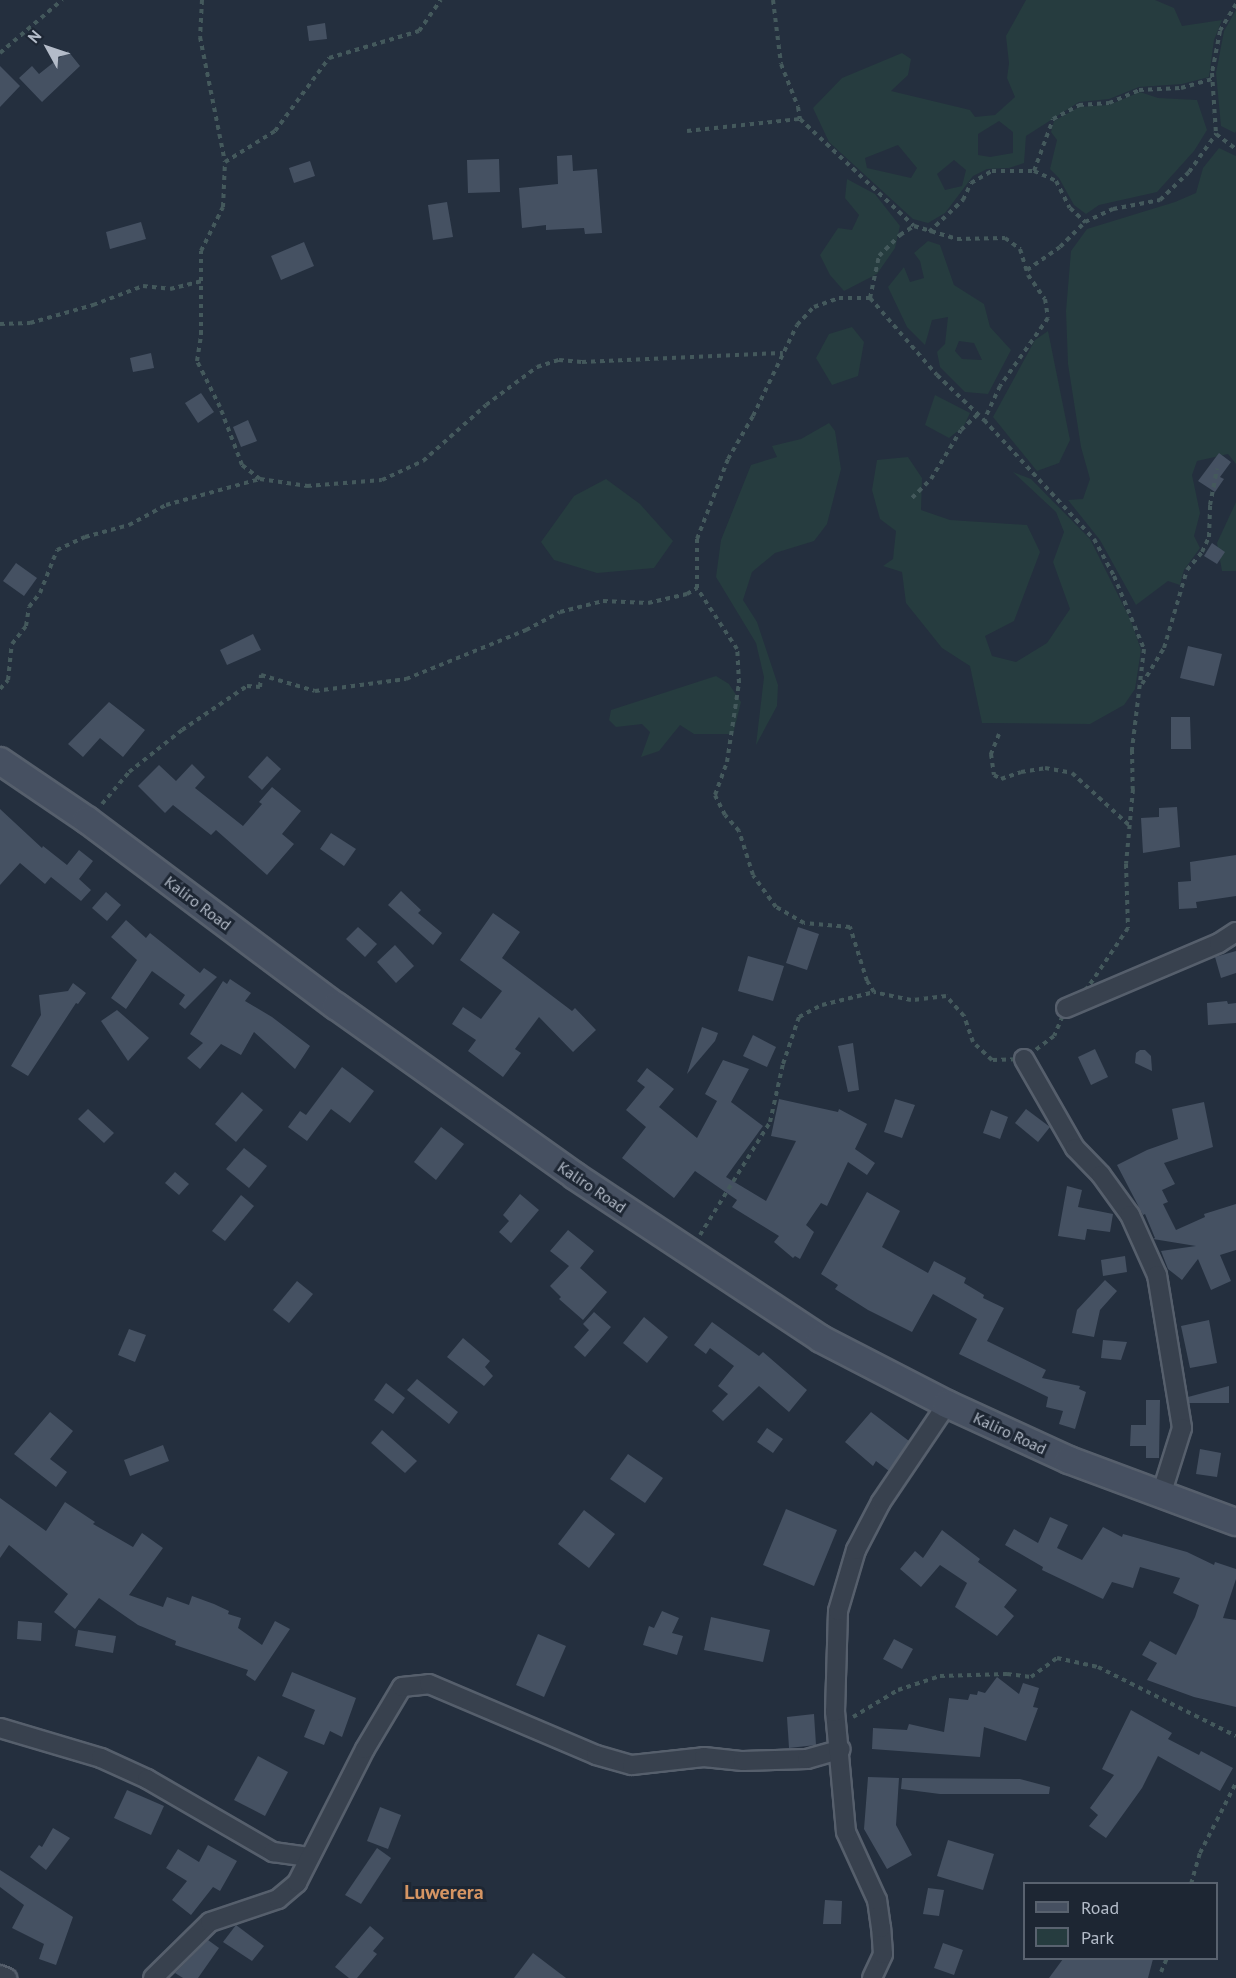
<!DOCTYPE html>
<html>
<head>
<meta charset="utf-8">
<style>
	body { margin:0 }
	#map { position:relative; width:1236px; height:1978px; overflow:hidden; background:#242f3e; font-family:"PT Sans",sans-serif }
	div>[style] { position:absolute }
	[style*='--x'] { left:calc(var(--x)*1px); top:calc(var(--y)*1px); width:calc(var(--w)*1px); rotate:calc(var(--a)*1deg) }
	.green>* { inset:0; background:#263c3f }
	.building>* { inset:0; background:#455162 }
	.path>* { height:4px; margin-top:-2px; transform-origin:0; background:repeating-linear-gradient(90deg,#44595c 0 4.5px,transparent 0 9px) }
	.roads { filter:drop-shadow(2px 0 #565f6c) drop-shadow(-2px 0 #565f6c) drop-shadow(0 2px #565f6c) drop-shadow(0 -2px #565f6c) }
	.minor>* { height:18px; margin:-9px; padding:0 9px; transform-origin:9px; border-radius:9px; background:#38414e }
	.secondary>* { height:26px; margin:-13px; padding:0 13px; transform-origin:13px; border-radius:13px; background:#465061 }
	span { translate:-50% -50%; white-space:nowrap; text-align:center; line-height:1.15; -webkit-text-stroke:6px #1d2633; paint-order:stroke }
	.street-label { font-size:16px; color:#b4bcc9 }
	.quarter-label { font-size:20px; color:#d59563; font-weight:700 }
	.legend { position:absolute; left:1023px; top:1882px; width:195px; height:78px; box-sizing:border-box; background:#1d2633; border:2px solid #59626f; margin:0; padding:8px 10px; list-style:none; font-size:18px; color:#b4bcc9 }
	.legend li { display:flex; align-items:center; gap:12px; height:30px }
	.legend b { width:30px; border:2px solid #59626f }
	.north { position:absolute; left:18px; top:18px; width:60px; height:60px; -webkit-text-stroke:4px #1d2633; paint-order:stroke; rotate:310deg; font-size:16px; font-weight:700; line-height:24px; text-align:center; color:#b4bcc9 }
	.north::after { content:''; display:block; margin:auto; width:21px; height:27px; background:#b4bcc9; clip-path:polygon(50% 0,100% 100%,50% 72%,0 100%) }
</style>
</head>
<body>
<div id="map">
	<div class="green">
		<div style="clip-path:polygon(evenodd,1026px 0,1155px 0,1174px 8px,1182px 26px,1222px 20px,1214px 40px,1209px 77px,1182px 84px,1139px 87px,1109px 99px,1079px 102px,1026px 136px,1024px 163px,1009px 168px,987px 169px,973px 176px,945px 213px,928px 223px,913px 219px,829px 142px,813px 108px,842px 78px,902px 53px,911px 59px,908px 75px,891px 91px,970px 110px,975px 117px,995px 115px,1015px 97px,1007px 78px,1009px 63px,1006px 36px,1026px 0,999px 121px,1013px 132px,1013px 153px,990px 157px,978px 155px,978px 134px,999px 121px,1026px 0,898px 145px,917px 168px,911px 178px,867px 168px,865px 158px,898px 145px,1026px 0,954px 160px,966px 170px,962px 186px,945px 190px,937px 174px,954px 160px)"></div>
		<div style="clip-path:polygon(1236px 10px,1236px 131px,1235px 133px,1221px 126px,1216px 73px,1224px 31px)"></div>
		<div style="clip-path:polygon(1140px 92px,1158px 98px,1197px 100px,1207px 130px,1194px 151px,1157px 192px,1099px 205px,1086px 214px,1074px 205px,1059px 178px,1050px 169px,1057px 140px,1051px 132px,1054px 121px,1079px 107px,1109px 105px)"></div>
		<div style="clip-path:polygon(1219px 148px,1236px 156px,1236px 464px,1228px 454px,1197px 461px,1192px 475px,1200px 513px,1194px 536px,1200px 548px,1184px 570px,1180px 585px,1168px 581px,1136px 605px,1100px 540px,1068px 500px,1083px 499px,1090px 479px,1081px 447px,1068px 364px,1066px 311px,1071px 251px,1087px 229px,1175px 202px,1196px 193px,1203px 168px)"></div>
		<div style="clip-path:polygon(847px 179px,875px 194px,900px 226px,895px 248px,877px 274px,844px 291px,830px 275px,820px 255px,838px 228px,852px 230px,859px 215px,845px 198px)"></div>
		<div style="clip-path:polygon(evenodd,928px 241px,940px 245px,954px 285px,984px 304px,990px 327px,1011px 350px,988px 394px,965px 392px,940px 367px,937px 352px,945px 344px,948px 317px,932px 320px,925px 345px,907px 327px,888px 287px,904px 267px,910px 282px,924px 278px,920px 261px,914px 253px,928px 241px,959px 341px,974px 343px,982px 360px,962px 359px,955px 351px,959px 341px)"></div>
		<div style="clip-path:polygon(852px 327px,864px 342px,858px 376px,832px 385px,816px 358px,829px 334px)"></div>
		<div style="clip-path:polygon(1048px 331px,1070px 440px,1059px 463px,1037px 471px,993px 417px,1035px 340px)"></div>
		<div style="clip-path:polygon(935px 395px,970px 413px,964px 426px,949px 438px,925px 425px)"></div>
		<div style="clip-path:polygon(829px 423px,835px 431px,841px 469px,827px 524px,814px 541px,775px 553px,752px 572px,743px 600px,757px 622px,778px 685px,777px 706px,756px 745px,764px 677px,756px 643px,716px 577px,721px 540px,751px 465px,777px 457px,772px 446px,801px 439px)"></div>
		<div style="clip-path:polygon(908px 457px,922px 478px,921px 510px,950px 520px,1027px 525px,1040px 552px,1014px 621px,985px 636px,992px 656px,1016px 662px,1047px 643px,1070px 609px,1053px 562px,1064px 532px,1056px 512px,1013px 472px,1031px 479px,1090px 539px,1131px 621px,1141px 650px,1135px 689px,1124px 705px,1090px 724px,982px 723px,970px 666px,942px 648px,906px 603px,902px 572px,883px 566px,893px 559px,896px 531px,880px 519px,872px 490px,877px 460px)"></div>
		<div style="clip-path:polygon(606px 479px,640px 504px,673px 541px,654px 568px,597px 573px,554px 560px,541px 542px,574px 496px)"></div>
		<div style="clip-path:polygon(1236px 502px,1236px 571px,1222px 571px,1217px 543px)"></div>
		<div style="clip-path:polygon(716px 676px,729px 684px,741px 702px,733px 734px,694px 734px,680px 725px,659px 751px,641px 757px,650px 732px,642px 724px,616px 727px,609px 720px,611px 710px)"></div>
	</div>
	<div class="building">
		<div style="clip-path:polygon(325px 23px,327px 39px,309px 41px,307px 26px)"></div>
		<div style="clip-path:polygon(68px 51px,80px 66px,42px 102px,19px 78px,32px 66px,39px 74px)"></div>
		<div style="clip-path:polygon(0 66px,20px 86px,0 107px)"></div>
		<div style="clip-path:polygon(572px 155px,573px 171px,597px 169px,602px 233px,585px 234px,584px 228px,546px 230px,546px 225px,522px 228px,519px 188px,558px 184px,557px 156px)"></div>
		<div style="clip-path:polygon(499px 159px,500px 192px,468px 193px,467px 160px)"></div>
		<div style="clip-path:polygon(310px 161px,315px 176px,294px 183px,289px 168px)"></div>
		<div style="clip-path:polygon(447px 202px,453px 237px,433px 240px,428px 205px)"></div>
		<div style="clip-path:polygon(141px 222px,146px 239px,110px 249px,106px 232px)"></div>
		<div style="clip-path:polygon(304px 242px,314px 266px,281px 280px,271px 256px)"></div>
		<div style="clip-path:polygon(151px 353px,154px 368px,133px 372px,130px 358px)"></div>
		<div style="clip-path:polygon(201px 393px,214px 412px,198px 423px,185px 403px)"></div>
		<div style="clip-path:polygon(248px 420px,257px 441px,241px 447px,233px 427px)"></div>
		<div style="clip-path:polygon(1219px 453px,1231px 462px,1220px 477px,1224px 479px,1215px 492px,1198px 481px)"></div>
		<div style="clip-path:polygon(1212px 543px,1225px 552px,1217px 564px,1204px 556px)"></div>
		<div style="clip-path:polygon(16px 563px,37px 578px,24px 596px,3px 581px)"></div>
		<div style="clip-path:polygon(253px 634px,261px 650px,227px 665px,220px 650px)"></div>
		<div style="clip-path:polygon(1188px 646px,1222px 654px,1214px 686px,1180px 678px)"></div>
		<div style="clip-path:polygon(109px 702px,145px 730px,123px 757px,100px 738px,83px 757px,68px 744px)"></div>
		<div style="clip-path:polygon(1171px 717px,1190px 717px,1191px 749px,1171px 749px)"></div>
		<div style="clip-path:polygon(267px 756px,281px 769px,262px 790px,248px 777px)"></div>
		<div style="clip-path:polygon(192px 764px,205px 777px,195px 788px,243px 826px,262px 804px,259px 802px,272px 787px,301px 811px,282px 834px,294px 844px,267px 875px,216px 830px,211px 835px,173px 805px,165px 813px,138px 786px,159px 765px,176px 781px)"></div>
		<div style="clip-path:polygon(1177px 807px,1180px 847px,1143px 853px,1141px 818px,1159px 817px,1159px 808px)"></div>
		<div style="clip-path:polygon(0 809px,42px 848px,43px 846px,67px 865px,79px 850px,93px 861px,79px 879px,91px 890px,81px 901px,51px 877px,45px 884px,20px 863px,0 885px)"></div>
		<div style="clip-path:polygon(331px 833px,356px 849px,344px 866px,320px 849px)"></div>
		<div style="clip-path:polygon(1236px 855px,1236px 896px,1196px 902px,1197px 908px,1179px 909px,1178px 882px,1191px 881px,1190px 862px)"></div>
		<div style="clip-path:polygon(401px 891px,421px 910px,418px 913px,442px 933px,433px 945px,388px 905px)"></div>
		<div style="clip-path:polygon(106px 892px,121px 905px,107px 921px,92px 908px)"></div>
		<div style="clip-path:polygon(493px 913px,520px 932px,502px 958px,572px 1011px,575px 1008px,596px 1030px,573px 1052px,539px 1017px,515px 1049px,521px 1053px,503px 1077px,468px 1051px,476px 1040px,452px 1024px,463px 1007px,481px 1019px,502px 991px,460px 960px)"></div>
		<div style="clip-path:polygon(126px 920px,146px 938px,150px 933px,200px 973px,204px 968px,217px 977px,185px 1009px,179px 1004px,185px 995px,152px 971px,126px 1009px,111px 998px,137px 960px,111px 937px)"></div>
		<div style="clip-path:polygon(358px 927px,377px 944px,365px 957px,346px 939px)"></div>
		<div style="clip-path:polygon(798px 927px,819px 934px,807px 970px,786px 963px)"></div>
		<div style="clip-path:polygon(395px 945px,414px 966px,396px 983px,377px 962px)"></div>
		<div style="clip-path:polygon(1236px 951px,1236px 973px,1221px 978px,1215px 957px)"></div>
		<div style="clip-path:polygon(748px 956px,784px 966px,773px 1001px,738px 991px)"></div>
		<div style="clip-path:polygon(230px 979px,251px 993px,245px 1001px,272px 1017px,310px 1046px,295px 1069px,254px 1032px,241px 1055px,221px 1044px,200px 1069px,187px 1058px,203px 1043px,190px 1034px,223px 981px,227px 984px)"></div>
		<div style="clip-path:polygon(73px 983px,86px 993px,78px 1004px,76px 1003px,28px 1076px,11px 1066px,41px 1015px,39px 995px,68px 991px)"></div>
		<div style="clip-path:polygon(1227px 1001px,1228px 1004px,1236px 1003px,1236px 1023px,1208px 1025px,1207px 1003px)"></div>
		<div style="clip-path:polygon(117px 1010px,149px 1038px,128px 1061px,101px 1021px)"></div>
		<div style="clip-path:polygon(702px 1027px,718px 1033px,715px 1041px,687px 1074px)"></div>
		<div style="clip-path:polygon(753px 1035px,776px 1047px,767px 1067px,743px 1056px)"></div>
		<div style="clip-path:polygon(853px 1043px,859px 1090px,848px 1092px,838px 1046px)"></div>
		<div style="clip-path:polygon(1095px 1049px,1108px 1077px,1091px 1085px,1078px 1057px)"></div>
		<div style="clip-path:polygon(1140px 1050px,1145px 1050px,1151px 1056px,1152px 1071px,1135px 1063px,1136px 1053px)"></div>
		<div style="clip-path:polygon(723px 1060px,749px 1069px,731px 1102px,763px 1126px,726px 1177px,766px 1201px,796px 1141px,771px 1136px,779px 1099px,838px 1112px,839px 1109px,867px 1124px,855px 1149px,875px 1163px,867px 1175px,848px 1162px,827px 1206px,821px 1203px,806px 1225px,814px 1232px,800px 1259px,795px 1256px,793px 1258px,774px 1242px,779px 1236px,732px 1207px,737px 1200px,695px 1171px,674px 1198px,622px 1158px,646px 1127px,626px 1110px,645px 1087px,637px 1081px,647px 1068px,674px 1089px,659px 1107px,697px 1138px,717px 1101px,705px 1094px)"></div>
		<div style="clip-path:polygon(342px 1067px,374px 1091px,350px 1123px,331px 1109px,307px 1141px,288px 1127px,300px 1111px,306px 1115px)"></div>
		<div style="clip-path:polygon(242px 1092px,263px 1110px,236px 1142px,215px 1124px)"></div>
		<div style="clip-path:polygon(895px 1099px,915px 1105px,902px 1138px,884px 1132px)"></div>
		<div style="clip-path:polygon(1204px 1102px,1213px 1147px,1164px 1163px,1175px 1184px,1162px 1190px,1168px 1202px,1163px 1204px,1176px 1230px,1205px 1217px,1204px 1214px,1236px 1204px,1236px 1250px,1220px 1255px,1231px 1281px,1211px 1290px,1198px 1259px,1182px 1280px,1168px 1269px,1161px 1251px,1196px 1246px,1153px 1239px,1155px 1238px,1145px 1214px,1143px 1215px,1117px 1165px,1147px 1150px,1178px 1139px,1172px 1109px)"></div>
		<div style="clip-path:polygon(88px 1109px,114px 1133px,104px 1143px,78px 1119px)"></div>
		<div style="clip-path:polygon(1026px 1109px,1050px 1127px,1038px 1142px,1015px 1123px)"></div>
		<div style="clip-path:polygon(991px 1110px,1008px 1117px,1000px 1139px,983px 1133px)"></div>
		<div style="clip-path:polygon(441px 1127px,464px 1144px,436px 1180px,414px 1162px)"></div>
		<div style="clip-path:polygon(244px 1148px,267px 1166px,249px 1188px,226px 1169px)"></div>
		<div style="clip-path:polygon(175px 1172px,189px 1184px,179px 1195px,165px 1183px)"></div>
		<div style="clip-path:polygon(1067px 1186px,1082px 1190px,1078px 1207px,1113px 1214px,1110px 1232px,1087px 1229px,1085px 1240px,1058px 1236px)"></div>
		<div style="clip-path:polygon(867px 1192px,900px 1211px,882px 1247px,928px 1273px,934px 1261px,966px 1278px,964px 1283px,984px 1295px,983px 1298px,1004px 1308px,987px 1341px,1046px 1370px,1042px 1378px,1080px 1386px,1079px 1389px,1086px 1392px,1075px 1429px,1059px 1424px,1063px 1411px,1046px 1407px,1048px 1397px,959px 1354px,977px 1319px,933px 1294px,912px 1332px,868px 1310px,835px 1289px,838px 1285px,821px 1274px)"></div>
		<div style="clip-path:polygon(520px 1194px,539px 1210px,511px 1243px,499px 1232px,509px 1221px,503px 1215px)"></div>
		<div style="clip-path:polygon(241px 1195px,254px 1206px,225px 1241px,212px 1231px)"></div>
		<div style="clip-path:polygon(568px 1230px,594px 1251px,580px 1268px,607px 1292px,583px 1320px,559px 1299px,561px 1297px,550px 1286px,569px 1266px,550px 1251px)"></div>
		<div style="clip-path:polygon(1125px 1256px,1127px 1272px,1103px 1276px,1101px 1260px)"></div>
		<div style="clip-path:polygon(1105px 1280px,1117px 1291px,1100px 1310px,1094px 1337px,1072px 1333px,1077px 1310px)"></div>
		<div style="clip-path:polygon(297px 1281px,313px 1294px,289px 1323px,273px 1310px)"></div>
		<div style="clip-path:polygon(594px 1312px,611px 1327px,585px 1357px,574px 1347px,589px 1330px,583px 1324px)"></div>
		<div style="clip-path:polygon(644px 1317px,668px 1337px,647px 1363px,623px 1343px)"></div>
		<div style="clip-path:polygon(1209px 1320px,1217px 1363px,1190px 1368px,1181px 1326px)"></div>
		<div style="clip-path:polygon(712px 1322px,759px 1356px,763px 1352px,807px 1390px,789px 1412px,759px 1386px,723px 1421px,712px 1411px,728px 1394px,718px 1386px,734px 1366px,710px 1348px,706px 1354px,694px 1345px)"></div>
		<div style="clip-path:polygon(129px 1329px,146px 1335px,135px 1362px,118px 1355px)"></div>
		<div style="clip-path:polygon(463px 1338px,490px 1361px,485px 1367px,493px 1376px,484px 1386px,447px 1357px)"></div>
		<div style="clip-path:polygon(1103px 1340px,1127px 1342px,1121px 1360px,1101px 1358px)"></div>
		<div style="clip-path:polygon(417px 1379px,458px 1412px,449px 1424px,407px 1390px)"></div>
		<div style="clip-path:polygon(386px 1383px,405px 1398px,393px 1414px,374px 1400px)"></div>
		<div style="clip-path:polygon(1229px 1386px,1229px 1403px,1189px 1403px,1188px 1397px)"></div>
		<div style="clip-path:polygon(1146px 1400px,1160px 1400px,1159px 1458px,1146px 1458px,1146px 1446px,1130px 1446px,1131px 1425px,1146px 1425px)"></div>
		<div style="clip-path:polygon(50px 1412px,73px 1431px,50px 1459px,67px 1472px,56px 1487px,14px 1454px)"></div>
		<div style="clip-path:polygon(871px 1412px,909px 1441px,889px 1471px,876px 1461px,873px 1466px,845px 1442px)"></div>
		<div style="clip-path:polygon(767px 1428px,783px 1439px,773px 1453px,757px 1442px)"></div>
		<div style="clip-path:polygon(382px 1430px,417px 1461px,405px 1473px,371px 1443px)"></div>
		<div style="clip-path:polygon(163px 1445px,169px 1461px,130px 1476px,124px 1460px)"></div>
		<div style="clip-path:polygon(1200px 1449px,1221px 1453px,1217px 1477px,1196px 1474px)"></div>
		<div style="clip-path:polygon(628px 1454px,663px 1478px,645px 1503px,610px 1479px)"></div>
		<div style="clip-path:polygon(0 1498px,46px 1531px,65px 1502px,95px 1522px,93px 1524px,133px 1547px,142px 1533px,163px 1548px,129px 1595px,163px 1607px,167px 1597px,189px 1605px,192px 1596px,214px 1604px,229px 1611px,228px 1614px,241px 1618px,238px 1628px,262px 1645px,275px 1621px,290px 1629px,255px 1681px,246px 1675px,248px 1670px,175px 1645px,176px 1641px,138px 1625px,99px 1598px,75px 1629px,54px 1612px,68px 1594px,9px 1545px,0 1558px)"></div>
		<div style="clip-path:polygon(786px 1509px,837px 1530px,814px 1586px,763px 1565px)"></div>
		<div style="clip-path:polygon(584px 1510px,615px 1534px,589px 1568px,558px 1544px)"></div>
		<div style="clip-path:polygon(1050px 1517px,1068px 1525px,1057px 1548px,1082px 1560px,1103px 1527px,1122px 1537px,1123px 1534px,1187px 1552px,1214px 1565px,1215px 1562px,1236px 1569px,1236px 1579px,1223px 1618px,1236px 1620px,1236px 1707px,1194px 1697px,1147px 1680px,1157px 1663px,1142px 1655px,1150px 1641px,1176px 1655px,1195px 1617px,1199px 1605px,1173px 1593px,1180px 1578px,1140px 1567px,1133px 1588px,1112px 1582px,1103px 1599px,1042px 1570px,1043px 1567px,1005px 1545px,1014px 1529px,1038px 1543px)"></div>
		<div style="clip-path:polygon(942px 1530px,980px 1559px,978px 1562px,1017px 1590px,1004px 1607px,1014px 1616px,997px 1636px,955px 1607px,967px 1583px,940px 1565px,921px 1587px,900px 1569px,915px 1551px,923px 1558px)"></div>
		<div style="clip-path:polygon(662px 1611px,679px 1618px,672px 1633px,683px 1636px,677px 1655px,643px 1645px,649px 1626px,654px 1628px)"></div>
		<div style="clip-path:polygon(711px 1617px,770px 1630px,763px 1662px,704px 1650px)"></div>
		<div style="clip-path:polygon(18px 1621px,42px 1623px,41px 1641px,17px 1639px)"></div>
		<div style="clip-path:polygon(78px 1630px,116px 1636px,113px 1653px,75px 1646px)"></div>
		<div style="clip-path:polygon(538px 1634px,566px 1646px,544px 1697px,516px 1685px)"></div>
		<div style="clip-path:polygon(894px 1639px,913px 1649px,902px 1669px,883px 1659px)"></div>
		<div style="clip-path:polygon(292px 1672px,356px 1698px,342px 1737px,330px 1731px,324px 1745px,304px 1737px,315px 1710px,282px 1696px)"></div>
		<div style="clip-path:polygon(997px 1677px,1019px 1694px,1023px 1683px,1039px 1688px,1033px 1707px,1038px 1708px,1026px 1741px,984px 1727px,980px 1757px,872px 1749px,873px 1728px,907px 1730px,909px 1724px,944px 1732px,949px 1698px,968px 1700px,970px 1694px,977px 1695px,978px 1691px,985px 1693px)"></div>
		<div style="clip-path:polygon(1131px 1710px,1172px 1733px,1168px 1739px,1199px 1755px,1201px 1751px,1233px 1768px,1220px 1791px,1158px 1756px,1142px 1788px,1106px 1838px,1089px 1826px,1098px 1815px,1090px 1808px,1114px 1775px,1102px 1769px)"></div>
		<div style="clip-path:polygon(814px 1714px,816px 1745px,789px 1748px,787px 1717px)"></div>
		<div style="clip-path:polygon(258px 1756px,288px 1772px,265px 1816px,234px 1800px)"></div>
		<div style="clip-path:polygon(868px 1777px,899px 1778px,896px 1825px,912px 1855px,887px 1869px,864px 1829px)"></div>
		<div style="clip-path:polygon(902px 1778px,1020px 1779px,1050px 1787px,1049px 1794px,940px 1794px,901px 1789px)"></div>
		<div style="clip-path:polygon(127px 1790px,164px 1806px,151px 1835px,114px 1818px)"></div>
		<div style="clip-path:polygon(380px 1807px,401px 1815px,388px 1849px,367px 1841px)"></div>
		<div style="clip-path:polygon(53px 1828px,70px 1838px,46px 1870px,30px 1857px,39px 1845px,42px 1847px)"></div>
		<div style="clip-path:polygon(948px 1840px,994px 1854px,983px 1890px,937px 1876px)"></div>
		<div style="clip-path:polygon(208px 1845px,237px 1861px,220px 1891px,213px 1887px,191px 1915px,172px 1900px,187px 1881px,166px 1868px,178px 1849px,199px 1862px)"></div>
		<div style="clip-path:polygon(377px 1848px,391px 1858px,361px 1904px,345px 1895px)"></div>
		<div style="clip-path:polygon(0 1870px,73px 1917px,56px 1965px,39px 1959px,44px 1944px,12px 1928px,24px 1905px,0 1887px)"></div>
		<div style="clip-path:polygon(928px 1888px,944px 1890px,939px 1916px,923px 1914px)"></div>
		<div style="clip-path:polygon(825px 1900px,842px 1901px,841px 1924px,823px 1924px)"></div>
		<div style="clip-path:polygon(236px 1925px,264px 1946px,252px 1961px,223px 1942px)"></div>
		<div style="clip-path:polygon(370px 1926px,384px 1938px,373px 1951px,377px 1954px,357px 1978px,349px 1978px,335px 1967px)"></div>
		<div style="clip-path:polygon(208px 1940px,219px 1948px,198px 1978px,183px 1978px,175px 1973px)"></div>
		<div style="clip-path:polygon(943px 1943px,963px 1950px,954px 1975px,934px 1968px)"></div>
		<div style="clip-path:polygon(533px 1953px,566px 1978px,514px 1978px)"></div>
		<div style="clip-path:polygon(1063px 1959px,1153px 1959px,1148px 1978px,1049px 1978px)"></div>
	</div>
	<div class="path">
		<div style="--x:202;--y:0;--w:37;--a:93"></div>
		<div style="--x:200;--y:37;--w:127;--a:78.7"></div>
		<div style="--x:773;--y:0;--w:64;--a:82.9"></div>
		<div style="--x:781;--y:64;--w:46;--a:68.4"></div>
		<div style="--x:798;--y:107;--w:12;--a:81"></div>
		<div style="--x:1236;--y:4;--w:31;--a:121"></div>
		<div style="--x:1220;--y:31;--w:43;--a:100.8"></div>
		<div style="--x:1212;--y:73;--w:61;--a:86.2"></div>
		<div style="--x:1216;--y:134;--w:25;--a:37"></div>
		<div style="--x:0;--y:53;--w:82;--a:-40.5"></div>
		<div style="--x:687;--y:131;--w:114;--a:-6.1"></div>
		<div style="--x:800;--y:119;--w:156;--a:43.2"></div>
		<div style="--x:1034;--y:171;--w:55;--a:-69.9"></div>
		<div style="--x:1053;--y:119;--w:30;--a:-28"></div>
		<div style="--x:1079;--y:105;--w:30;--a:-4"></div>
		<div style="--x:1109;--y:103;--w:33;--a:-23"></div>
		<div style="--x:1139;--y:90;--w:42;--a:-2.7"></div>
		<div style="--x:1181;--y:88;--w:33;--a:-16"></div>
		<div style="--x:929;--y:232;--w:47;--a:-43.3"></div>
		<div style="--x:963;--y:200;--w:19;--a:-65"></div>
		<div style="--x:971;--y:183;--w:24;--a:-30"></div>
		<div style="--x:992;--y:171;--w:42;--a:0"></div>
		<div style="--x:1034;--y:171;--w:24;--a:24"></div>
		<div style="--x:1056;--y:181;--w:30;--a:63"></div>
		<div style="--x:1070;--y:208;--w:21;--a:43"></div>
		<div style="--x:1027;--y:270;--w:40;--a:-34.9"></div>
		<div style="--x:1060;--y:247;--w:35;--a:-45"></div>
		<div style="--x:1085;--y:222;--w:31;--a:-25"></div>
		<div style="--x:1113;--y:209;--w:48;--a:-10.8"></div>
		<div style="--x:1160;--y:200;--w:40;--a:-44"></div>
		<div style="--x:1189;--y:172;--w:47;--a:-54.6"></div>
		<div style="--x:839;--y:298;--w:31;--a:0"></div>
		<div style="--x:870;--y:298;--w:102;--a:49"></div>
		<div style="--x:937;--y:375;--w:65;--a:43.8"></div>
		<div style="--x:984;--y:420;--w:162;--a:47.3"></div>
		<div style="--x:1094;--y:539;--w:42;--a:61.6"></div>
		<div style="--x:1114;--y:576;--w:79;--a:67.7"></div>
		<div style="--x:1144;--y:649;--w:102;--a:96.8"></div>
		<div style="--x:1132;--y:750;--w:39;--a:89"></div>
		<div style="--x:1133;--y:789;--w:75;--a:95.3"></div>
		<div style="--x:1126;--y:864;--w:64;--a:88.2"></div>
		<div style="--x:1128;--y:928;--w:71;--a:124.1"></div>
		<div style="--x:1088;--y:987;--w:30;--a:136"></div>
		<div style="--x:1066;--y:1008;--w:30;--a:113"></div>
		<div style="--x:1054;--y:1036;--w:38;--a:143"></div>
		<div style="--x:1024;--y:1059;--w:32;--a:178"></div>
		<div style="--x:992;--y:1060;--w:26;--a:-137"></div>
		<div style="--x:973;--y:1042;--w:28;--a:-109"></div>
		<div style="--x:964;--y:1016;--w:27;--a:-132"></div>
		<div style="--x:946;--y:996;--w:35;--a:173"></div>
		<div style="--x:911;--y:1000;--w:38;--a:-168"></div>
		<div style="--x:874;--y:992;--w:13;--a:-122"></div>
		<div style="--x:867;--y:981;--w:57;--a:-107.5"></div>
		<div style="--x:850;--y:927;--w:46;--a:-175"></div>
		<div style="--x:804;--y:923;--w:32;--a:-150"></div>
		<div style="--x:776;--y:907;--w:39;--a:-126"></div>
		<div style="--x:753;--y:875;--w:46;--a:-107.7"></div>
		<div style="--x:739;--y:831;--w:21;--a:-131"></div>
		<div style="--x:725;--y:815;--w:22;--a:-117"></div>
		<div style="--x:715;--y:795;--w:35;--a:-70"></div>
		<div style="--x:727;--y:762;--w:80;--a:-81.4"></div>
		<div style="--x:739;--y:683;--w:34;--a:-93"></div>
		<div style="--x:737;--y:649;--w:73;--a:-123.3"></div>
		<div style="--x:697;--y:588;--w:49;--a:-90"></div>
		<div style="--x:697;--y:539;--w:86;--a:-68.8"></div>
		<div style="--x:728;--y:459;--w:50;--a:-59.8"></div>
		<div style="--x:753;--y:416;--w:101;--a:-64.2"></div>
		<div style="--x:797;--y:325;--w:25;--a:-47"></div>
		<div style="--x:814;--y:307;--w:27;--a:-20"></div>
		<div style="--x:870;--y:298;--w:43;--a:-77.9"></div>
		<div style="--x:879;--y:256;--w:30;--a:-45"></div>
		<div style="--x:900;--y:235;--w:17;--a:-33"></div>
		<div style="--x:914;--y:226;--w:45;--a:16.8"></div>
		<div style="--x:957;--y:239;--w:48;--a:-1.2"></div>
		<div style="--x:1005;--y:238;--w:19;--a:36"></div>
		<div style="--x:1020;--y:249;--w:27;--a:73"></div>
		<div style="--x:1028;--y:275;--w:29;--a:55"></div>
		<div style="--x:1045;--y:299;--w:19;--a:81"></div>
		<div style="--x:1048;--y:318;--w:83;--a:125.2"></div>
		<div style="--x:1000;--y:386;--w:38;--a:115"></div>
		<div style="--x:0;--y:324;--w:30;--a:-2"></div>
		<div style="--x:30;--y:323;--w:66;--a:-15.9"></div>
		<div style="--x:93;--y:305;--w:53;--a:-20.8"></div>
		<div style="--x:143;--y:286;--w:27;--a:6"></div>
		<div style="--x:170;--y:289;--w:32;--a:-14"></div>
		<div style="--x:260;--y:479;--w:23;--a:-142"></div>
		<div style="--x:242;--y:465;--w:62;--a:-110.8"></div>
		<div style="--x:220;--y:407;--w:51;--a:-116.6"></div>
		<div style="--x:197;--y:361;--w:26;--a:-81"></div>
		<div style="--x:201;--y:335;--w:84;--a:-90"></div>
		<div style="--x:201;--y:251;--w:49;--a:-63.4"></div>
		<div style="--x:223;--y:207;--w:45;--a:-87.5"></div>
		<div style="--x:225;--y:162;--w:59;--a:-31.8"></div>
		<div style="--x:275;--y:131;--w:91;--a:-53.5"></div>
		<div style="--x:329;--y:58;--w:94;--a:-16.7"></div>
		<div style="--x:419;--y:31;--w:38;--a:-55"></div>
		<div style="--x:912;--y:498;--w:27;--a:-45"></div>
		<div style="--x:931;--y:479;--w:57;--a:-58.5"></div>
		<div style="--x:961;--y:430;--w:23;--a:-43"></div>
		<div style="--x:1142;--y:684;--w:42;--a:-58.6"></div>
		<div style="--x:1164;--y:648;--w:81;--a:-73.6"></div>
		<div style="--x:1187;--y:570;--w:23;--a:-50"></div>
		<div style="--x:1202;--y:552;--w:17;--a:-65"></div>
		<div style="--x:1209;--y:537;--w:32;--a:-88"></div>
		<div style="--x:1210;--y:505;--w:37;--a:-79"></div>
		<div style="--x:0;--y:689;--w:12;--a:-48"></div>
		<div style="--x:8;--y:680;--w:36;--a:-84"></div>
		<div style="--x:12;--y:644;--w:23;--a:-52"></div>
		<div style="--x:26;--y:626;--w:19;--a:-81"></div>
		<div style="--x:29;--y:607;--w:18;--a:-52"></div>
		<div style="--x:40;--y:593;--w:46;--a:-68.4"></div>
		<div style="--x:57;--y:550;--w:31;--a:-25"></div>
		<div style="--x:85;--y:537;--w:46;--a:-15.3"></div>
		<div style="--x:129;--y:525;--w:42;--a:-28.4"></div>
		<div style="--x:166;--y:505;--w:98;--a:-15.5"></div>
		<div style="--x:260;--y:479;--w:48;--a:8.5"></div>
		<div style="--x:307;--y:486;--w:75;--a:-4.6"></div>
		<div style="--x:382;--y:480;--w:45;--a:-24.9"></div>
		<div style="--x:423;--y:461;--w:84;--a:-41.6"></div>
		<div style="--x:486;--y:405;--w:64;--a:-36.7"></div>
		<div style="--x:537;--y:367;--w:23;--a:-18"></div>
		<div style="--x:559;--y:360;--w:23;--a:5"></div>
		<div style="--x:582;--y:362;--w:201;--a:-2.6"></div>
		<div style="--x:999;--y:734;--w:22;--a:112"></div>
		<div style="--x:991;--y:754;--w:21;--a:82"></div>
		<div style="--x:994;--y:775;--w:8;--a:30"></div>
		<div style="--x:1001;--y:779;--w:21;--a:-19"></div>
		<div style="--x:1021;--y:772;--w:24;--a:-9"></div>
		<div style="--x:1045;--y:768;--w:27;--a:10"></div>
		<div style="--x:1072;--y:773;--w:77;--a:42.4"></div>
		<div style="--x:102;--y:804;--w:42;--a:-49.8"></div>
		<div style="--x:129;--y:772;--w:68;--a:-38.4"></div>
		<div style="--x:182;--y:730;--w:78;--a:-34.1"></div>
		<div style="--x:247;--y:686;--w:13;--a:4"></div>
		<div style="--x:260;--y:687;--w:12;--a:-85"></div>
		<div style="--x:261;--y:675;--w:56;--a:16.5"></div>
		<div style="--x:315;--y:691;--w:92;--a:-7.5"></div>
		<div style="--x:406;--y:679;--w:130;--a:-22.2"></div>
		<div style="--x:526;--y:630;--w:38;--a:-28"></div>
		<div style="--x:560;--y:612;--w:44;--a:-14.3"></div>
		<div style="--x:603;--y:601;--w:45;--a:2.5"></div>
		<div style="--x:648;--y:603;--w:40;--a:-13"></div>
		<div style="--x:687;--y:594;--w:12;--a:-31"></div>
		<div style="--x:700;--y:1235;--w:133;--a:-58.2"></div>
		<div style="--x:770;--y:1122;--w:59;--a:-77.4"></div>
		<div style="--x:783;--y:1064;--w:50;--a:-71.2"></div>
		<div style="--x:799;--y:1017;--w:26;--a:-28"></div>
		<div style="--x:822;--y:1005;--w:54;--a:-14"></div>
		<div style="--x:853;--y:1717;--w:52;--a:-31"></div>
		<div style="--x:898;--y:1690;--w:44;--a:-18.4"></div>
		<div style="--x:940;--y:1676;--w:67;--a:-1.7"></div>
		<div style="--x:1007;--y:1674;--w:24;--a:7"></div>
		<div style="--x:1031;--y:1677;--w:32;--a:-36"></div>
		<div style="--x:1057;--y:1658;--w:42;--a:12.4"></div>
		<div style="--x:1098;--y:1667;--w:154;--a:26.6"></div>
		<div style="--x:1191;--y:1884;--w:32;--a:-74"></div>
		<div style="--x:1200;--y:1853;--w:79;--a:-62.8"></div>
		<div style="--x:1161;--y:1972;--w:15;--a:-67"></div>
	</div>
	<div class="roads">
		<div class="minor">
			<div style="--x:1066;--y:1008;--w:166;--a:-23"></div>
			<div style="--x:1219;--y:943;--w:20;--a:-33"></div>
			<div style="--x:1024;--y:1059;--w:103;--a:60.2"></div>
			<div style="--x:1075;--y:1148;--w:37;--a:46"></div>
			<div style="--x:1101;--y:1175;--w:49;--a:54.1"></div>
			<div style="--x:1130;--y:1215;--w:66;--a:65.8"></div>
			<div style="--x:1157;--y:1275;--w:155;--a:80.7"></div>
			<div style="--x:1182;--y:1428;--w:70;--a:107.4"></div>
			<div style="--x:0;--y:1728;--w:105;--a:16.5"></div>
			<div style="--x:101;--y:1758;--w:51;--a:24.5"></div>
			<div style="--x:147;--y:1779;--w:146;--a:30.1"></div>
			<div style="--x:273;--y:1852;--w:36;--a:8"></div>
			<div style="--x:0;--y:1975;--w:8;--a:23"></div>
			<div style="--x:153;--y:1978;--w:80;--a:-44.5"></div>
			<div style="--x:210;--y:1922;--w:72;--a:-18.7"></div>
			<div style="--x:278;--y:1899;--w:25;--a:-40"></div>
			<div style="--x:297;--y:1883;--w:150;--a:-63.1"></div>
			<div style="--x:365;--y:1749;--w:72;--a:-59.2"></div>
			<div style="--x:402;--y:1687;--w:27;--a:-6"></div>
			<div style="--x:429;--y:1684;--w:181;--a:23"></div>
			<div style="--x:596;--y:1755;--w:37;--a:16"></div>
			<div style="--x:632;--y:1765;--w:72;--a:-6.3"></div>
			<div style="--x:704;--y:1757;--w:39;--a:6"></div>
			<div style="--x:743;--y:1761;--w:64;--a:-1.8"></div>
			<div style="--x:807;--y:1759;--w:35;--a:-16"></div>
			<div style="--x:872;--y:1978;--w:26;--a:-65"></div>
			<div style="--x:883;--y:1954;--w:26;--a:-94"></div>
			<div style="--x:881;--y:1928;--w:28;--a:-98"></div>
			<div style="--x:877;--y:1900;--w:75;--a:-114.5"></div>
			<div style="--x:846;--y:1832;--w:121;--a:-95.2"></div>
			<div style="--x:835;--y:1712;--w:101;--a:-88.3"></div>
			<div style="--x:838;--y:1611;--w:64;--a:-73.6"></div>
			<div style="--x:856;--y:1550;--w:54;--a:-62.5"></div>
			<div style="--x:881;--y:1502;--w:118;--a:-56"></div>
		</div>
		<div class="secondary">
			<div style="--x:0;--y:761;--w:105;--a:34.1"></div>
			<div style="--x:87;--y:820;--w:311;--a:36.8"></div>
			<div style="--x:336;--y:1006;--w:293;--a:35.4"></div>
			<div style="--x:575;--y:1176;--w:295;--a:33.5"></div>
			<div style="--x:821;--y:1339;--w:142;--a:27.3"></div>
			<div style="--x:947;--y:1404;--w:134;--a:24.7"></div>
			<div style="--x:1069;--y:1460;--w:178;--a:20.4"></div>
		</div>
	</div>
	<div class="street-label">
		<span style="left:198px;top:903px;rotate:37deg">Kaliro Road</span>
		<span style="left:592px;top:1187px;rotate:34deg">Kaliro Road</span>
		<span style="left:1010px;top:1433px;rotate:25deg">Kaliro Road</span>
	</div>
	<div class="quarter-label">
		<span style="left:444px;top:1892px">Luwerera</span>
	</div>
	<ul class="legend">
	<li><b style="height:8px;background:#465061"></b>Road</li>
	<li><b style="height:16px;background:#263c3f"></b>Park</li>
	</ul>
	<div class="north">N</div>
</div>
</body>
</html>
